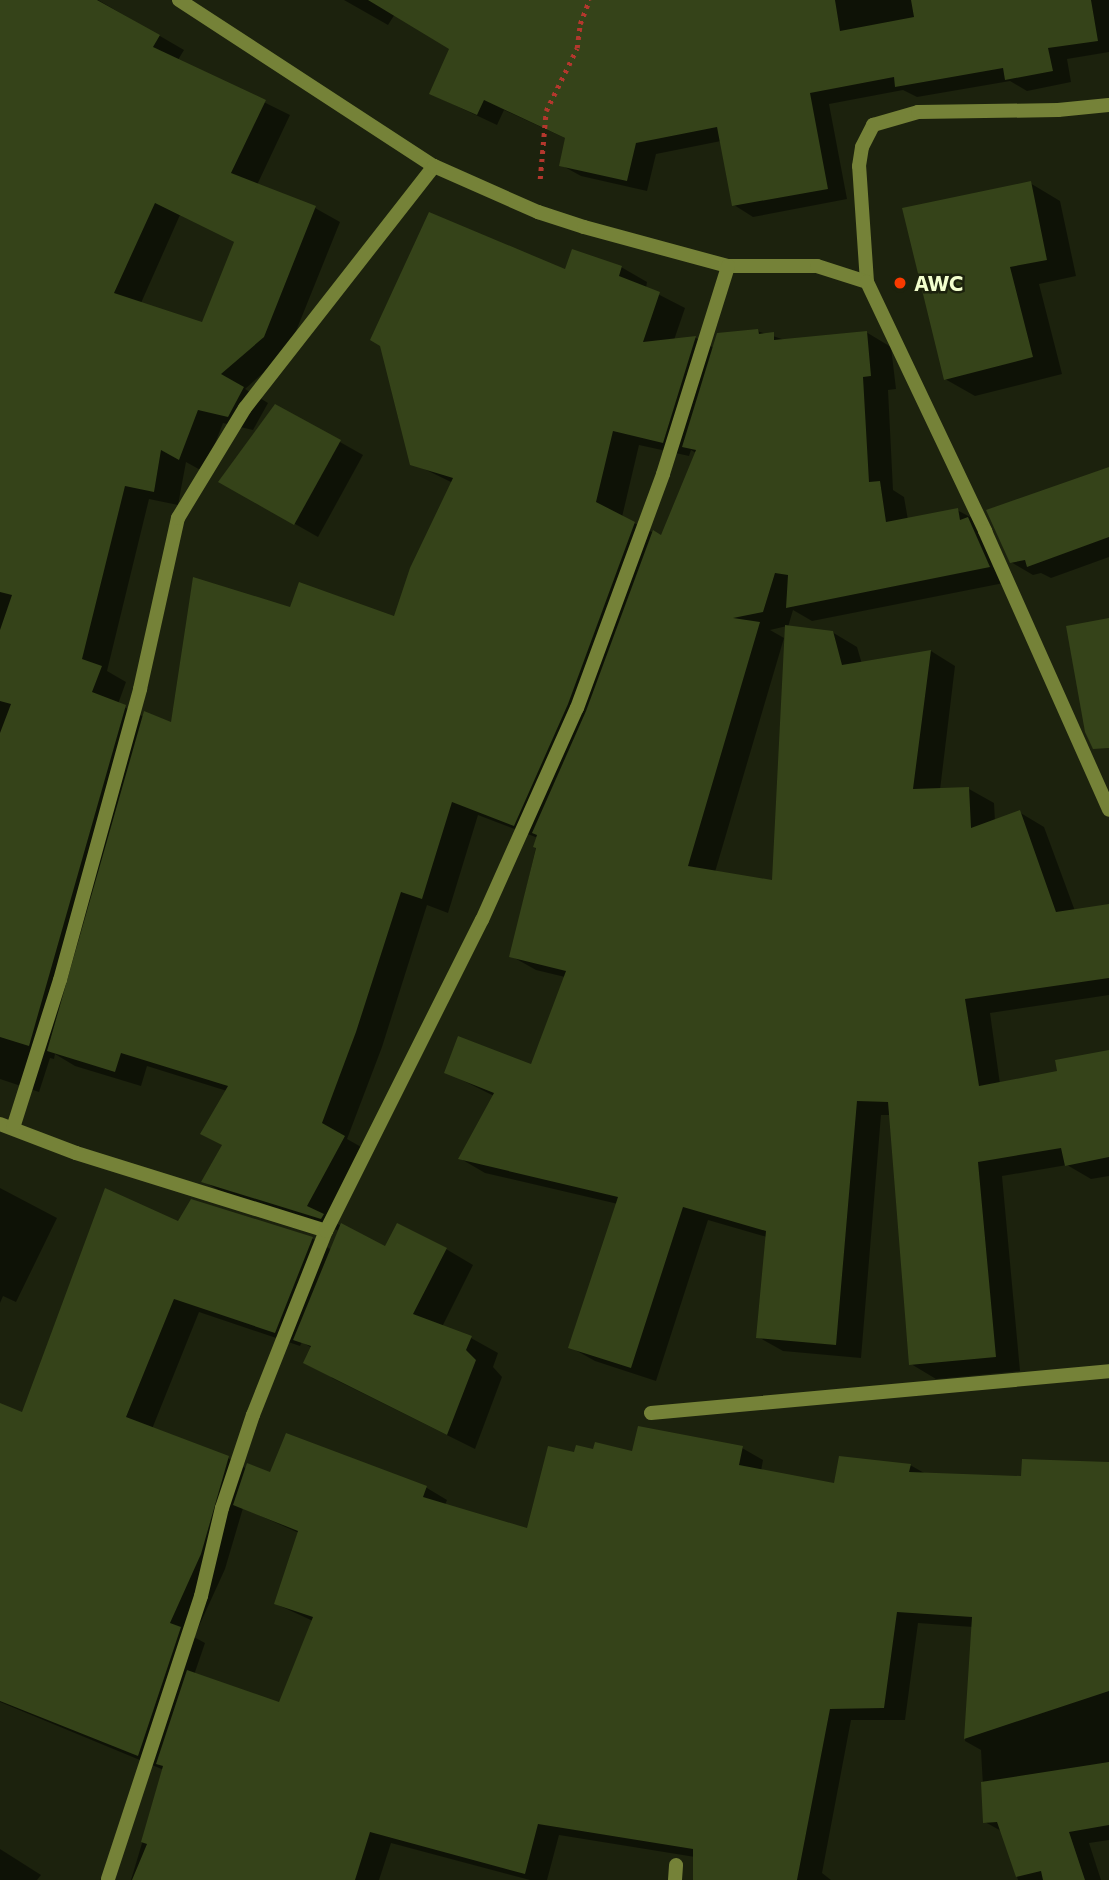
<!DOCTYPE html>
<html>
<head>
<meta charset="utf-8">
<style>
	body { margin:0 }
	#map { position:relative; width:1109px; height:1880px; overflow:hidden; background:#1c220d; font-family:Commissioner,sans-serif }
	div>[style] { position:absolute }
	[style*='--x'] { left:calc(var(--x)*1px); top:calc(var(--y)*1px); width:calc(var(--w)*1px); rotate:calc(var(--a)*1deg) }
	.shadow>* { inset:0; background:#0007 }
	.building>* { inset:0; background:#354319 }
	.path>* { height:4.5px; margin-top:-2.25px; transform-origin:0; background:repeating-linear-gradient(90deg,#b4372d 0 3.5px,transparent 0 8.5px) }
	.minor>* { height:14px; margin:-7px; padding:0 7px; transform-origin:7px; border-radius:7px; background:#758238 }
	.dots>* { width:19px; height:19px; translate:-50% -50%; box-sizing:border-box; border:4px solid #1c220d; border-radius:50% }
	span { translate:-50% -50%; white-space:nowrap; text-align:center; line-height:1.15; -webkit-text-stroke:5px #1c220d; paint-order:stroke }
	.poi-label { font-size:21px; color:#f3ffce; font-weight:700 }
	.left { translate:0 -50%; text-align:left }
</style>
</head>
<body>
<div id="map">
	<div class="shadow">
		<div style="clip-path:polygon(evenodd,0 0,98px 0,184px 50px,178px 60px,290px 115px,257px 185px,315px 208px,340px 222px,288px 351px,245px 389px,268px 403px,253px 430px,223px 423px,204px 472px,186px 462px,178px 505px,149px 499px,107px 671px,126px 682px,118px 704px,144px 717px,173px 724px,291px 610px,395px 618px,453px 483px,412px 463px,566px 271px,621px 267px,647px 282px,646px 288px,685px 308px,674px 340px,696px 338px,714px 348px,757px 331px,785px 340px,866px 332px,891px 347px,896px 389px,888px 390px,893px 490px,904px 497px,908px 520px,957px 510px,983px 524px,1014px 581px,812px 621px,793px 610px,788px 627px,832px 632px,857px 647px,862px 664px,931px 651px,955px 666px,940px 790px,969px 789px,994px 803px,995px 821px,1019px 812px,1044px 827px,1075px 911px,1109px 906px,1109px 995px,990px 1013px,1000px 1084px,1059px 1073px,1109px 1052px,1109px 1176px,1091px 1179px,1067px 1165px,1002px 1176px,1020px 1371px,936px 1379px,911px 1364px,891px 1115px,881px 1115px,861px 1358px,783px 1351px,758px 1337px,767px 1237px,708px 1220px,656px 1381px,595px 1361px,570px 1347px,618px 1204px,485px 1173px,461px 1159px,494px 1096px,446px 1072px,532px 1066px,565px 977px,536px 970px,511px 956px,538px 838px,478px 815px,448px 913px,427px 905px,382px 1047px,347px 1139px,370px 1152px,332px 1221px,385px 1249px,446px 1249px,473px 1265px,442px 1327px,471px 1338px,498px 1353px,493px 1367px,502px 1377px,475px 1449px,332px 1378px,312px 1348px,302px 1342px,300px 1346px,199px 1312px,152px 1429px,228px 1458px,247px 1469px,271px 1474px,287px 1436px,427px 1488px,447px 1500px,445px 1505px,528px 1530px,575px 1454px,594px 1451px,634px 1453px,742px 1448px,763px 1460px,761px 1471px,835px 1485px,910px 1465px,926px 1474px,1022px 1478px,1109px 1464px,1109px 1840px,1089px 1843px,1101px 1880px,1018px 1880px,1003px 1832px,985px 1822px,981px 1750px,965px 1741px,973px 1627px,918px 1623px,905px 1720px,851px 1720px,822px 1873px,831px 1880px,695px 1880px,695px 1857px,559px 1835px,547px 1880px,530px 1880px,391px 1843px,379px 1880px,131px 1880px,164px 1770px,0 1702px,0 1405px,23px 1414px,179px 1224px,192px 1201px,313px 1239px,332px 1250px,340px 1231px,229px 1196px,203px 1181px,223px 1145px,227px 1091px,147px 1066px,141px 1086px,75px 1066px,55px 1054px,54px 1059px,50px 1058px,39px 1092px,0 1079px,0 0,180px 215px,236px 243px,203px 324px,141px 303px,180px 215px,0 0,639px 445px,689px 456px,691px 450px,696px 453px,662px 537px,622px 517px,639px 445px,0 0,787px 626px,774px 882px,715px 872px,784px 638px,770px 630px,787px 626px,0 0,243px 1508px,299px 1533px,276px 1604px,313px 1621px,280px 1704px,194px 1675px,205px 1643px,194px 1637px,225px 1569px,243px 1508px)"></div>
		<div style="clip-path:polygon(344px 0,1109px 0,1109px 52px,1067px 59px,1071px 82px,1027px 91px,1010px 81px,917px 97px,903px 90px,829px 104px,847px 199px,753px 217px,734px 205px,721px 141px,656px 154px,647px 191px,581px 176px,561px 165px,567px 139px,504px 110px,497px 125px,431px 94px,451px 48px,395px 14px,388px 25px)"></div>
		<div style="clip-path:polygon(1030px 183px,1060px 201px,1076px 276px,1039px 284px,1062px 374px,975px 396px,945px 379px)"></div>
		<div style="clip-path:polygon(276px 406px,363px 455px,318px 537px,221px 482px)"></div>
		<div style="clip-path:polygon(1109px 468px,1109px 557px,1051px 578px,1041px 573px,1033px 575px,1011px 562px)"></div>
		<div style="clip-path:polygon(0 1188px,57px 1218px,16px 1302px,3px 1296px,0 1303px)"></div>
		<div style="clip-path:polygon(0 1849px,41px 1875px,37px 1880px,0 1880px)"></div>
	</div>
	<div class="building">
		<div style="clip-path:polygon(evenodd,0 0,97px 0,160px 35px,153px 47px,266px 100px,231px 173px,316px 206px,264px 337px,221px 374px,244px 387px,228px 417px,198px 410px,179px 460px,161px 450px,154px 492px,125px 486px,82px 659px,102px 666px,92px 692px,126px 705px,29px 1046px,0 1037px,0 733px,11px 704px,0 701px,0 630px,12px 595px,0 592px,0 0,155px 203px,234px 242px,202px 322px,114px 293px,155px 203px)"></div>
		<div style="clip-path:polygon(368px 0,835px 0,840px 31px,914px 17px,911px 0,1091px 0,1098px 41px,1048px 48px,1053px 71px,1005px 80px,1003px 68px,895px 87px,894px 77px,810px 93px,828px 189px,732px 206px,717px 127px,636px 143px,627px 181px,559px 166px,565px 138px,484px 100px,477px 115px,429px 94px,449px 49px)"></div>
		<div style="clip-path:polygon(1031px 181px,1047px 260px,1010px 267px,1033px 357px,944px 380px,902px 208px)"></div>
		<div style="clip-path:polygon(429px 212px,565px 269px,572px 249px,622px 266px,619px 276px,660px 292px,643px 342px,696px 336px,663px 443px,613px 431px,596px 502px,635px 522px,568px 704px,514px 826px,452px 802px,422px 899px,401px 892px,356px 1032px,322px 1123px,345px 1136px,307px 1206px,324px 1214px,321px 1219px,201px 1182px,222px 1145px,200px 1134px,228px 1086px,121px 1053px,115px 1072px,47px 1051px,144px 711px,171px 722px,193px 577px,290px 607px,299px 582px,394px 616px,410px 568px,453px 478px,410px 465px,380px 346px,370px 340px)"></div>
		<div style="clip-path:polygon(758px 329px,759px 334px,774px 332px,774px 340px,867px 331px,871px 376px,863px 377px,869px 482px,880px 481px,886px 522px,958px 508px,960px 520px,968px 517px,990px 567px,786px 608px,788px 575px,775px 573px,763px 612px,733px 618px,760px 622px,688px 866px,772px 880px,785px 625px,833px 631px,842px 665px,931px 650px,913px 789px,969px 787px,971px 828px,1020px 810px,1056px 912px,1109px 904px,1109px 978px,965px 999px,979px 1086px,1057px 1071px,1055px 1060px,1109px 1050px,1109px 1157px,1065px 1166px,1061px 1148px,978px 1162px,996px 1357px,909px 1365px,888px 1102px,857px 1101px,836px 1345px,756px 1338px,766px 1231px,683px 1207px,631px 1368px,568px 1348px,618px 1197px,458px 1159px,494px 1093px,444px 1073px,458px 1036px,531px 1064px,566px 971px,509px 957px,536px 848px,533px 847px,537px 835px,532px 833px,586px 711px,653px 530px,661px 535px,696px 450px,682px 447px,717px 333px)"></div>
		<div style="clip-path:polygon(275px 404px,341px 440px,294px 525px,218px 482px)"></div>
		<div style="clip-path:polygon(1109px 467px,1109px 537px,1027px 567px,1025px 560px,1010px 563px,986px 510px)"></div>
		<div style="clip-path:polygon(1109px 618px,1109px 748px,1093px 749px,1085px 732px,1066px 626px)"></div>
		<div style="clip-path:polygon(105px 1188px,178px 1221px,191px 1199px,313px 1237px,275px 1333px,174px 1299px,126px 1417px,229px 1456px,201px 1554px,170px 1623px,181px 1627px,138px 1756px,0 1701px,0 1403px,22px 1412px)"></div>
		<div style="clip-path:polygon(341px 1223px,385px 1246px,397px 1223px,447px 1248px,413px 1314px,472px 1336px,466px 1350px,476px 1360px,447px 1435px,303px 1363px,311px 1346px,293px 1340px)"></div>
		<div style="clip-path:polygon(638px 1426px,743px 1446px,739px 1465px,834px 1483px,839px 1456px,911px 1464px,909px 1472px,1021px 1476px,1022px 1459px,1109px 1462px,1109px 1691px,964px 1739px,972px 1617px,897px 1612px,884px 1708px,830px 1709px,797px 1880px,693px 1880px,693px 1849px,538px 1824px,525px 1874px,370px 1832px,355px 1880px,132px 1880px,147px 1844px,141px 1842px,163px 1766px,156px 1764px,187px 1670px,279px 1702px,313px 1617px,274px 1604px,298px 1531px,233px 1505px,247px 1463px,270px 1472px,286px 1433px,427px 1486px,423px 1497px,527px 1528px,548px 1446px,574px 1452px,576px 1445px,593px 1449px,595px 1442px,632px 1451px)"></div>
		<div style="clip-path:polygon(1109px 1762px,1109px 1825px,1069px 1832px,1085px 1880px,1043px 1880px,1041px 1871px,1016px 1877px,997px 1822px,983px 1823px,981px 1782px)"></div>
	</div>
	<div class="path">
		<div style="--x:540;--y:179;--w:68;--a:-85"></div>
		<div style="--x:546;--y:111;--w:70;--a:-63.8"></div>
		<div style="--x:577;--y:48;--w:24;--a:-83"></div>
		<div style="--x:580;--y:24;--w:26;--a:-69"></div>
	</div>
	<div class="minor">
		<div style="--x:179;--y:0;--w:304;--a:33.1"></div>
		<div style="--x:867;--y:282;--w:116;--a:-93.9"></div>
		<div style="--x:859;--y:166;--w:19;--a:-81"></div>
		<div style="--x:862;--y:147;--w:25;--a:-63"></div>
		<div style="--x:873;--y:125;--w:47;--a:-16.1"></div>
		<div style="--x:918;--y:112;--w:140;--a:-0.8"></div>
		<div style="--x:1058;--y:110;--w:51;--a:-5.6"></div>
		<div style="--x:0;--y:1124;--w:81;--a:20.9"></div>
		<div style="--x:76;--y:1153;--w:262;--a:17.3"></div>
		<div style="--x:13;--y:1128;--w:155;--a:-72.4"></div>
		<div style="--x:60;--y:980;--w:302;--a:-74.6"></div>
		<div style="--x:140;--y:689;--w:175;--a:-77.5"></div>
		<div style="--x:178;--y:518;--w:129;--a:-58.7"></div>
		<div style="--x:245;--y:408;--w:307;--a:-52"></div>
		<div style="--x:434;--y:166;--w:114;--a:23.9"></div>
		<div style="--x:538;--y:212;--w:48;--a:18.1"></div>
		<div style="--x:584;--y:227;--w:149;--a:15.2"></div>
		<div style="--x:728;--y:266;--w:89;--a:0"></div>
		<div style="--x:817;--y:266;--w:52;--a:17.7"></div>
		<div style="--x:867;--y:282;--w:276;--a:64.6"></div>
		<div style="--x:985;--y:531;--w:305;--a:66"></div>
		<div style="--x:651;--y:1413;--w:460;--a:-5.2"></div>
		<div style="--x:108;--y:1879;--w:298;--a:-71.8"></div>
		<div style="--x:201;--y:1596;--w:90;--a:-76.6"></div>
		<div style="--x:222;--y:1508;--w:98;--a:-71.6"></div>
		<div style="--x:253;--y:1415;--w:198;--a:-68.4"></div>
		<div style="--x:326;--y:1231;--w:348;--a:-63.4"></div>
		<div style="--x:482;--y:920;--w:232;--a:-65.9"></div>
		<div style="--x:577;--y:708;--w:249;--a:-69.8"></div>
		<div style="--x:663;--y:474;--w:218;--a:-72.6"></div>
		<div style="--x:675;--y:1880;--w:15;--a:-86"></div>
	</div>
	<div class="dots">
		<div style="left:900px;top:283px;background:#f93a00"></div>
	</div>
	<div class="poi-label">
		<span class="left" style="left:914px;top:283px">AWC</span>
	</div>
</div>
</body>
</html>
